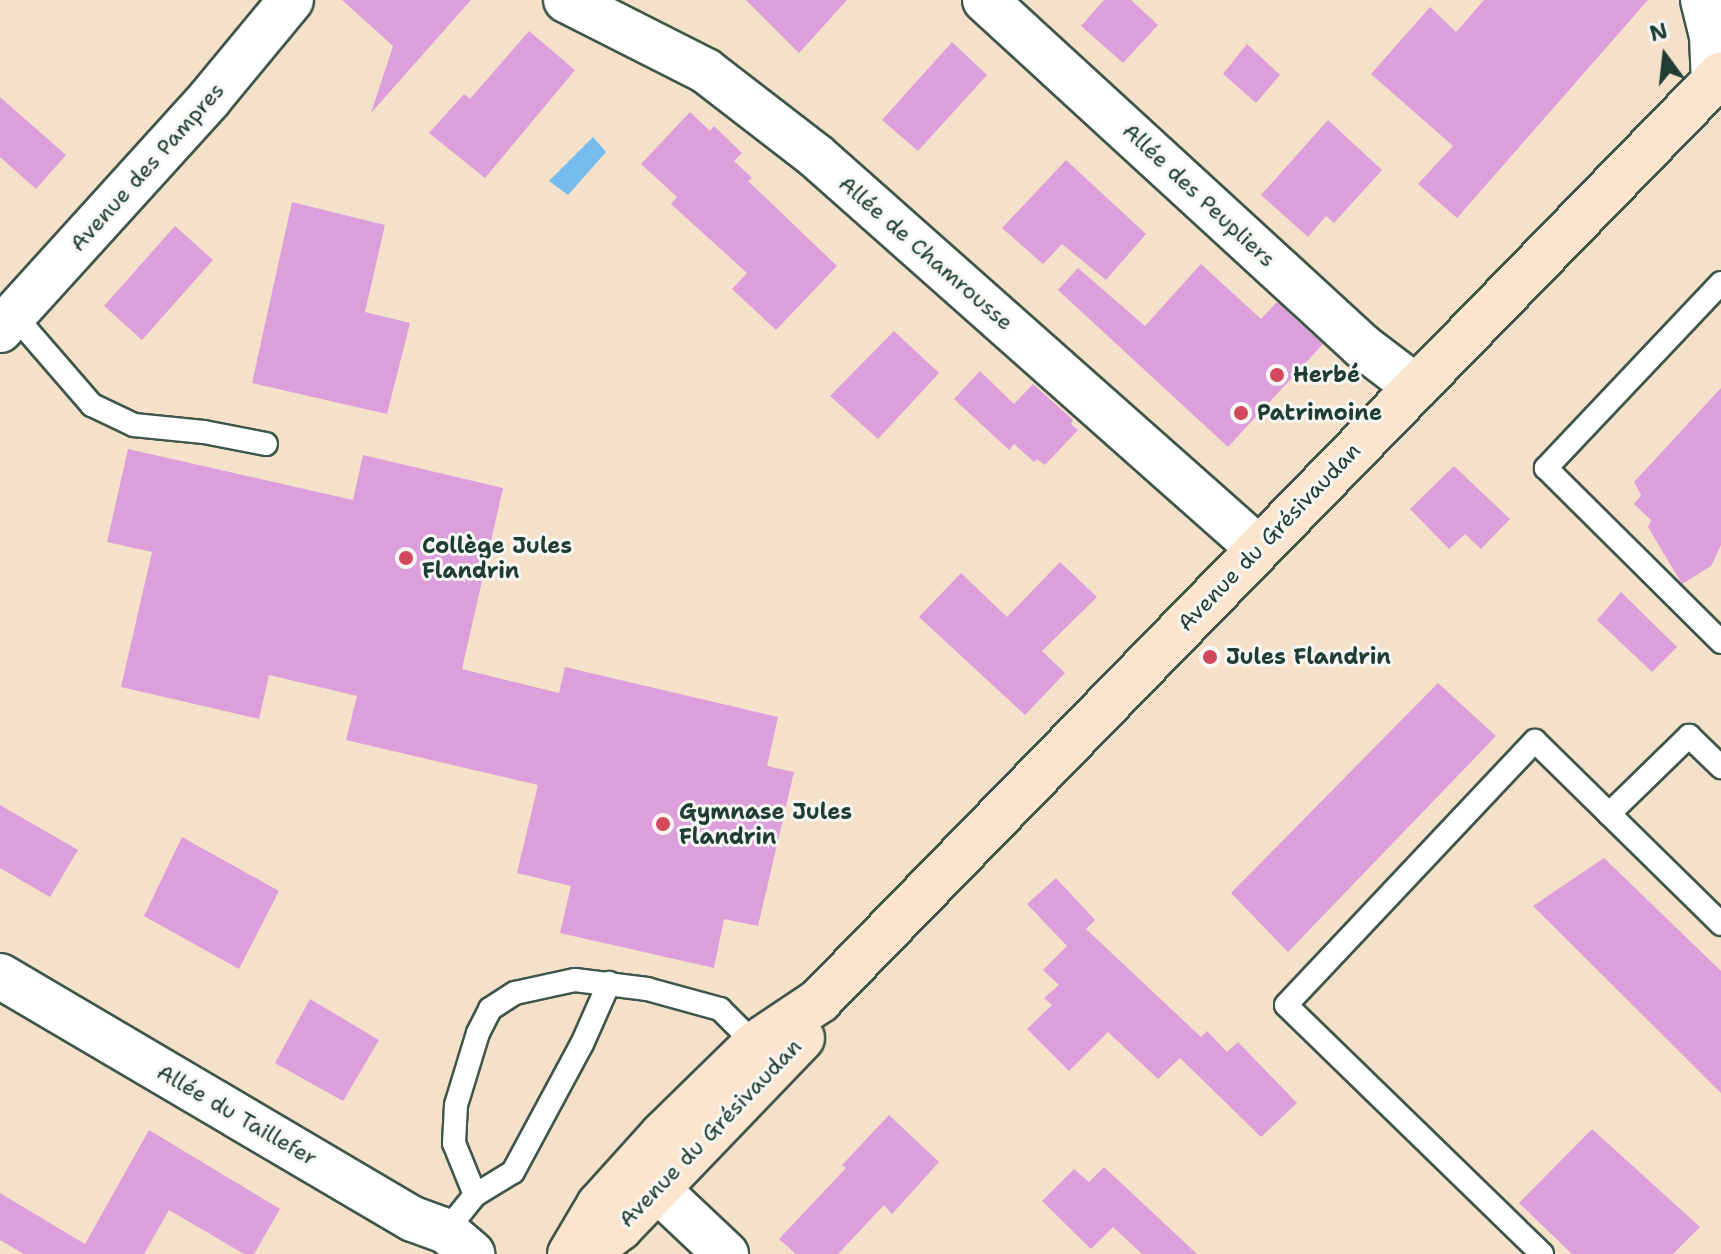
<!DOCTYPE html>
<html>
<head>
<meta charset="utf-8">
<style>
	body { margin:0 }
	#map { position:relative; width:1721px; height:1254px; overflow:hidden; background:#f5e1c9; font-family:"Shantell Sans",sans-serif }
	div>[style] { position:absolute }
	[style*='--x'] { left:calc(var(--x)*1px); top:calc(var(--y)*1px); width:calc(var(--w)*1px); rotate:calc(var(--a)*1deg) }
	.water>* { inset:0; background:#75bced }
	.building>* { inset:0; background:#dc9fdb }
	.roads { filter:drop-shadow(2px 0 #3f564a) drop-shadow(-2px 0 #3f564a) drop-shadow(0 2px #3f564a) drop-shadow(0 -2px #3f564a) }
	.lane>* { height:22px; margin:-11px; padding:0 11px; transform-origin:11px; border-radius:11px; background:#fff }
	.street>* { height:44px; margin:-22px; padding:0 22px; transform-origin:22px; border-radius:22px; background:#fff }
	.secondary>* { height:44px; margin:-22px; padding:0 22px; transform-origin:22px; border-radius:22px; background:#fce5cf }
	.dots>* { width:22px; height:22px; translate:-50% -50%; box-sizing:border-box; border:4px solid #f6f6f2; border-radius:50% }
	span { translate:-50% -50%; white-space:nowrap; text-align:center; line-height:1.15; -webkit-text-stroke:6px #f6f6f2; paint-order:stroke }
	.street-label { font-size:22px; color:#1f3d34 }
	.poi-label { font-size:22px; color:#1f3d34; font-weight:700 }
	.left { translate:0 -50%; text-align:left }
	.north { position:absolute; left:1625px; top:16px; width:80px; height:80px; -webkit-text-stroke:6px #f6f6f2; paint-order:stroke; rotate:345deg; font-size:22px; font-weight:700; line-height:32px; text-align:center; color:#1f3d34 }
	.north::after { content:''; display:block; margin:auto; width:28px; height:36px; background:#1f3d34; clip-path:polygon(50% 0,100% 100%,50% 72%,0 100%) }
</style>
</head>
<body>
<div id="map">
	<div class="water">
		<div style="clip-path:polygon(593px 137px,606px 152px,568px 195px,549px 181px)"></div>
	</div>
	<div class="building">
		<div style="clip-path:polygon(342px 0,471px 0,371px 113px,393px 46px)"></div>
		<div style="clip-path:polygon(746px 0,847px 0,799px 53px)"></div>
		<div style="clip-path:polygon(1104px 0,1131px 0,1158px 25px,1123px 63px,1081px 26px)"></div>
		<div style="clip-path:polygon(1484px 0,1648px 0,1457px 218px,1418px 184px,1453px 146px,1371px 74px,1430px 7px,1456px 32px)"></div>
		<div style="clip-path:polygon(529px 31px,575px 70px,485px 178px,429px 133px,464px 94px,470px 99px)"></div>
		<div style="clip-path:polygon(952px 42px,987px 75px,918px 151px,882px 120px)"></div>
		<div style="clip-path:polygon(1247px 44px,1280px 75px,1256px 103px,1223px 74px)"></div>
		<div style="clip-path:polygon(0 97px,66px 155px,36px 189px,0 157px)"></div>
		<div style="clip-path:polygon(690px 112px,710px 131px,714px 126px,742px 153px,734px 161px,752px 178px,748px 181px,837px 266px,776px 330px,732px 289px,747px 273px,671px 204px,677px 197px,641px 164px)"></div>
		<div style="clip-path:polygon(1328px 120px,1382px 170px,1334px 223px,1326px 216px,1308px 237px,1261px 195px)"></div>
		<div style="clip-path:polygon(1066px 160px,1146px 234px,1106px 280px,1062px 244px,1043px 264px,1002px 228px)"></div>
		<div style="clip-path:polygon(292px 202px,385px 225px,365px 312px,410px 323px,387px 414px,252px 383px)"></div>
		<div style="clip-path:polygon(175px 226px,213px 260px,142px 340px,104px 306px)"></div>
		<div style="clip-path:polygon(1201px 264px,1261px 319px,1277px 302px,1323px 344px,1228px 447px,1058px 290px,1078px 268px,1145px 326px)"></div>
		<div style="clip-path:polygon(894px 331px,939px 373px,878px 439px,830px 396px)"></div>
		<div style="clip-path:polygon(980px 371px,1014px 404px,1033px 384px,1073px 420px,1071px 424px,1078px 430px,1045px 465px,1037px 459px,1034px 462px,1014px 444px,1009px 450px,954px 399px)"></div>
		<div style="clip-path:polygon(1721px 388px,1721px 545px,1711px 566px,1682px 584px,1648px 527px,1651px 520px,1634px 504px,1641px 495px,1634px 482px)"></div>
		<div style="clip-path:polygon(128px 449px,353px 500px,363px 455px,503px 488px,462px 669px,559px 693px,565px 667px,778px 717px,767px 766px,794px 772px,758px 926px,724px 919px,714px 968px,560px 933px,571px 886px,517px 873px,538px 785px,346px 740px,357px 696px,269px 675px,259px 719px,121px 687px,152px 552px,107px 542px)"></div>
		<div style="clip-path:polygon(1454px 466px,1510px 519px,1481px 549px,1465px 534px,1449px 549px,1410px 509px)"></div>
		<div style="clip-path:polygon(1060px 562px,1097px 597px,1042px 651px,1065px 673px,1025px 715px,919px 617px,961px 573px,1007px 617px)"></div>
		<div style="clip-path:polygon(1621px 592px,1677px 647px,1652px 672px,1597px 620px)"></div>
		<div style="clip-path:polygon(1438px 683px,1496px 736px,1288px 952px,1231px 893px)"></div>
		<div style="clip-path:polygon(0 805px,78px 850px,50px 897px,0 868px)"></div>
		<div style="clip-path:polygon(182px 837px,279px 891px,239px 969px,144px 916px)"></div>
		<div style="clip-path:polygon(1604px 858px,1721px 971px,1721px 1093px,1533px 906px)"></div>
		<div style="clip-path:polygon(1056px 878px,1095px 920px,1086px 929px,1201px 1037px,1207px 1031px,1227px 1052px,1238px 1042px,1297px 1103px,1261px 1137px,1180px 1058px,1158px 1079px,1108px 1032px,1069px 1071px,1027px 1029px,1052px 1005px,1044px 998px,1059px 985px,1043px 970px,1067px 946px,1027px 904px)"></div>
		<div style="clip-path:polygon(310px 999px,379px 1040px,343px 1101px,275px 1063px)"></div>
		<div style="clip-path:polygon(889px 1115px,939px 1162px,892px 1214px,884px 1205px,838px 1254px,796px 1254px,779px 1239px,846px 1168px,842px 1165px)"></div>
		<div style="clip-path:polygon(1592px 1129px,1700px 1227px,1673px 1254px,1572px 1254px,1519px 1203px)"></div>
		<div style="clip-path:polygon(149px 1130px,280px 1209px,254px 1254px,244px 1254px,169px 1210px,144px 1254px,24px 1254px,0 1240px,0 1193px,85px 1244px)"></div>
		<div style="clip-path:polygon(1104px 1167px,1197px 1254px,1142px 1254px,1113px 1227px,1091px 1249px,1042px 1201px,1074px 1169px,1089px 1182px)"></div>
	</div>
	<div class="roads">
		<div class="lane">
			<div style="--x:1721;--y:283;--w:255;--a:133.4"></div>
			<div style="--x:1546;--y:468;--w:247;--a:44.8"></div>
			<div style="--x:14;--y:315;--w:119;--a:49.1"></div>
			<div style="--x:92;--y:405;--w:47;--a:25.5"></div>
			<div style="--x:134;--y:425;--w:70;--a:5.7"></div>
			<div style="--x:204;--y:432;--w:63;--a:11"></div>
			<div style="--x:1609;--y:814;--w:112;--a:-44.3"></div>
			<div style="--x:1689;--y:736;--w:45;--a:44.1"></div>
			<div style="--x:475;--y:1195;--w:56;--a:-112"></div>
			<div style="--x:454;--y:1143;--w:38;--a:-87"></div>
			<div style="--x:456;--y:1105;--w:75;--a:-73"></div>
			<div style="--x:478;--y:1033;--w:27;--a:-63"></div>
			<div style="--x:490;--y:1009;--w:30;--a:-33"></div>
			<div style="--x:515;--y:993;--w:61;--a:-12.2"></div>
			<div style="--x:575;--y:980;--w:73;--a:7.1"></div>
			<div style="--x:647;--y:989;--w:76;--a:15.3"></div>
			<div style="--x:720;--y:1009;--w:55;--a:45"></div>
			<div style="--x:446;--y:1231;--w:46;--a:-51.1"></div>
			<div style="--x:475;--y:1195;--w:44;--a:-31.2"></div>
			<div style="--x:513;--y:1172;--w:145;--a:-61.7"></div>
			<div style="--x:582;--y:1044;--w:67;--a:-66.1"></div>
			<div style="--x:1542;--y:1254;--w:357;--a:-135.8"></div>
			<div style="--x:1286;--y:1005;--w:363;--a:-46.7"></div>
			<div style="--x:1535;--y:741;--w:261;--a:44.5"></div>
		</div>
		<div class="street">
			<div style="--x:566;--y:0;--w:157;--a:26.9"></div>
			<div style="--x:706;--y:71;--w:139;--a:37.7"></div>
			<div style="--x:816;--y:156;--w:591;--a:41.57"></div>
			<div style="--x:985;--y:0;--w:512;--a:42.54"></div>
			<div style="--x:1362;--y:346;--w:68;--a:37.2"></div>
			<div style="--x:1703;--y:0;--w:38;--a:76"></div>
			<div style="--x:1712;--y:37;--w:45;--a:87.5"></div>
			<div style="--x:0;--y:330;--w:313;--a:-47.8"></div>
			<div style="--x:210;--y:98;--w:127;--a:-50.4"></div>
			<div style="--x:0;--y:976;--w:479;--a:30.5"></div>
			<div style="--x:413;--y:1219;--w:35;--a:20"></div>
			<div style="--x:446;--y:1231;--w:35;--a:41"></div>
			<div style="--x:657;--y:1189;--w:95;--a:43.3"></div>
		</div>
		<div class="secondary">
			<div style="--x:570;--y:1254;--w:57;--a:-59.4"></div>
			<div style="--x:599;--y:1205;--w:94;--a:-48"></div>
			<div style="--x:662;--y:1135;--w:132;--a:-44.4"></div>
			<div style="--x:756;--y:1043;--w:76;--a:-33.7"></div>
			<div style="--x:819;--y:1001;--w:1293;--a:-45.78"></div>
			<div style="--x:586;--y:1254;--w:43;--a:-37.4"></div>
			<div style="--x:620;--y:1228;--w:263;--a:-46.2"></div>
		</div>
	</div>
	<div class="dots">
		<div style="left:1277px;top:375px;background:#d1495b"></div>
		<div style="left:1241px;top:413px;background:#d1495b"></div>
		<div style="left:406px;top:558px;background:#d1495b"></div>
		<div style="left:1210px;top:657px;background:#d1495b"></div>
		<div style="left:663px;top:824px;background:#d1495b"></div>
	</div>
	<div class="street-label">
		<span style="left:147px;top:167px;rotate:-48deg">Avenue des Pampres</span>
		<span style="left:1199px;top:195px;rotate:43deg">Allée des Peupliers</span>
		<span style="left:926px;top:253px;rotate:41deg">Allée de Chamrousse</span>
		<span style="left:1269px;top:537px;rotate:-46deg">Avenue du Grésivaudan</span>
		<span style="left:237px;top:1115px;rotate:30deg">Allée du Taillefer</span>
		<span style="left:710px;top:1133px;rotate:-46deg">Avenue du Grésivaudan</span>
	</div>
	<div class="poi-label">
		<span class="left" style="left:1293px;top:375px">Herbé</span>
		<span class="left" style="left:1257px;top:413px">Patrimoine</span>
		<span class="left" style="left:422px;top:558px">Collège Jules<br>Flandrin</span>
		<span class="left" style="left:1226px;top:657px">Jules Flandrin</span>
		<span class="left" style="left:679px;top:824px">Gymnase Jules<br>Flandrin</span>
	</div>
	<div class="north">N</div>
</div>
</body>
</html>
